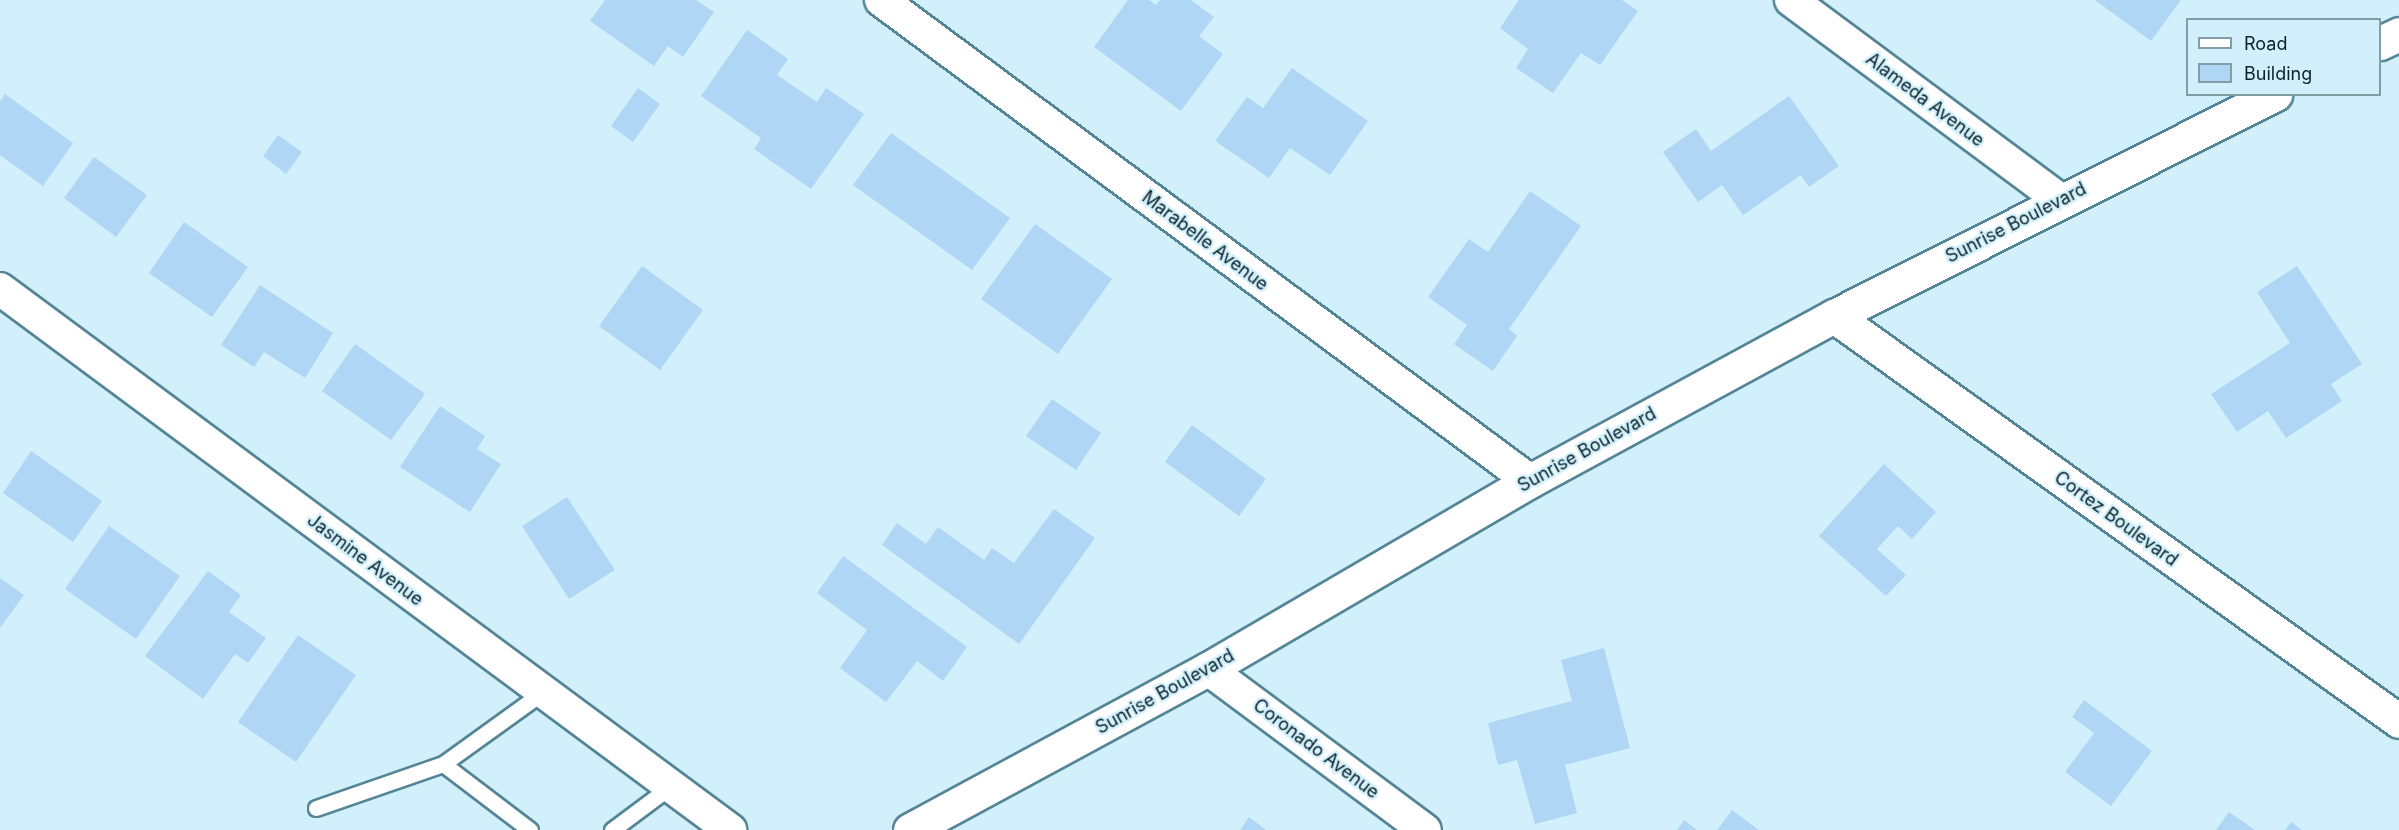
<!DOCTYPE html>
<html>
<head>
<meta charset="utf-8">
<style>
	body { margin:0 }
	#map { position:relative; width:2399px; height:830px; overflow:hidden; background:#d1f0fb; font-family:Inter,sans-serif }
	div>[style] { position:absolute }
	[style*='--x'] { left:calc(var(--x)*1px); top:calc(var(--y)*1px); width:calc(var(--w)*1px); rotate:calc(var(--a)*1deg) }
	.building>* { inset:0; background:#b0d6f5 }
	.roads { filter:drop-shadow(2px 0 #548597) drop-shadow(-2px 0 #548597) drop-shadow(0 2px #548597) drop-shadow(0 -2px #548597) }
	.lane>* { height:15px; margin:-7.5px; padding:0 7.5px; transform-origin:7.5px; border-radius:7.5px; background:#fff }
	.street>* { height:32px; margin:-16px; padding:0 16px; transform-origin:16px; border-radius:16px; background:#fff }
	.secondary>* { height:33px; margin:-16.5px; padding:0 16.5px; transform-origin:16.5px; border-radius:16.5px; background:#fff }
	span { translate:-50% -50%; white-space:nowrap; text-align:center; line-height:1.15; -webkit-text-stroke:4.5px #d1f0fb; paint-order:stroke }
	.street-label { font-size:18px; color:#0d2129 }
	.legend { position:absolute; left:2186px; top:18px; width:195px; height:78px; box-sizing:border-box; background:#d1f0fb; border:2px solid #839da7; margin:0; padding:8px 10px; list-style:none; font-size:18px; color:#0d2129 }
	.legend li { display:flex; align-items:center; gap:12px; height:30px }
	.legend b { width:30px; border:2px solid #839da7 }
</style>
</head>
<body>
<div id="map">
	<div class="building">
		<div style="clip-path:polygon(605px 0,696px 0,714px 12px,683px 57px,668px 46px,654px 66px,590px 21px)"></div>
		<div style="clip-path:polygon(1128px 0,1149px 0,1156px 5px,1160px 0,1191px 0,1214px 17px,1199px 36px,1223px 54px,1181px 111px,1094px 47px)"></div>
		<div style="clip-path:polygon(1519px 0,1622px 0,1638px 11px,1600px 65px,1581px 53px,1553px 93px,1516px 68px,1528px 49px,1500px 28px)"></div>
		<div style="clip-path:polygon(2095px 0,2181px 0,2151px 41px)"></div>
		<div style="clip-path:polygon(747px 30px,788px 59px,777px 75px,817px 102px,826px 88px,864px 114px,811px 189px,754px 149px,761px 138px,701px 96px)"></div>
		<div style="clip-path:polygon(1292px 68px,1368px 121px,1330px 175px,1290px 148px,1269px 178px,1215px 141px,1247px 97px,1263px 108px)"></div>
		<div style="clip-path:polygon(638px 88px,660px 104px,633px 142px,611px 126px)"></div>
		<div style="clip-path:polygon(5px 94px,73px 143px,43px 186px,0 155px,0 101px)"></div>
		<div style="clip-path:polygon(1789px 96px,1839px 166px,1809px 187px,1801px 175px,1743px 215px,1722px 185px,1698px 202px,1663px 152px,1696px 129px,1711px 151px)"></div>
		<div style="clip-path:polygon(891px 133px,1010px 218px,972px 270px,853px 185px)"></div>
		<div style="clip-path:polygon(278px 135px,302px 152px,286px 174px,263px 156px)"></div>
		<div style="clip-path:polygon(94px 157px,147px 195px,116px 237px,64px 198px)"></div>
		<div style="clip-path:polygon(1530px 191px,1581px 226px,1509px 329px,1517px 336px,1493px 371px,1454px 344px,1467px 325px,1428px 297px,1469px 239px,1488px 252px)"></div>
		<div style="clip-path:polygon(184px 222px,248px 267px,212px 317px,149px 273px)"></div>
		<div style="clip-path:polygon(1035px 224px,1112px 279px,1058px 354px,981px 299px)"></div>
		<div style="clip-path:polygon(642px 266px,703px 310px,660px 370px,599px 326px)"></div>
		<div style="clip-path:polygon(2297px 266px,2362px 364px,2331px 384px,2342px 401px,2286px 438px,2268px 411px,2237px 432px,2211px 394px,2290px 343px,2257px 292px)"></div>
		<div style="clip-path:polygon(260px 285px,333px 333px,305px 378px,264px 352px,254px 367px,221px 345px)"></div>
		<div style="clip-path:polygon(355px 344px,425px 394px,391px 440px,322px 391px)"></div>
		<div style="clip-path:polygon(1052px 399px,1101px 433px,1076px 470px,1026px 436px)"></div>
		<div style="clip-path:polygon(440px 406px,485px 436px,477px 449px,501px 464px,470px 512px,400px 467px)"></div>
		<div style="clip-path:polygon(1192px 425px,1266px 479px,1239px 516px,1165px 462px)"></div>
		<div style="clip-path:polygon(31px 451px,102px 501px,73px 542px,3px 493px)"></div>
		<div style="clip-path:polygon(1884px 464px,1936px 512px,1912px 539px,1898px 526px,1877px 549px,1906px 575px,1886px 596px,1819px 536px)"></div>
		<div style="clip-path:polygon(567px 497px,615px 570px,569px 599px,522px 526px)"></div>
		<div style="clip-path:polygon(1054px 509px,1095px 538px,1019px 644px,882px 545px,897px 523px,926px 544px,938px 527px,984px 560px,992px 548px,1014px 563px)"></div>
		<div style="clip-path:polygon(109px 526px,180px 576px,136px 639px,65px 589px)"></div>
		<div style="clip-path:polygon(843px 556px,967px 647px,943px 681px,917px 661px,886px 702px,840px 668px,867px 630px,817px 593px)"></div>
		<div style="clip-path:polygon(208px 571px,241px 595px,229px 612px,266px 638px,248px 663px,235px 654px,203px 699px,145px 656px)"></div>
		<div style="clip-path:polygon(0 578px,24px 595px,0 628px)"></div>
		<div style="clip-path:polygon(298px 635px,356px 675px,296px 762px,238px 722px)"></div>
		<div style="clip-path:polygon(1604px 648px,1630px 748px,1565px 765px,1577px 813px,1535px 824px,1517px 760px,1498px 765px,1488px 723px,1572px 701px,1561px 660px)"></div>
		<div style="clip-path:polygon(2084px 700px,2152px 751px,2111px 806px,2065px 772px,2094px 733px,2072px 717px)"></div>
		<div style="clip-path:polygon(1732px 810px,1759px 830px,1717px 830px)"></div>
		<div style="clip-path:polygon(2229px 812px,2255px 830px,2216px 830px)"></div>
		<div style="clip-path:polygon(1249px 817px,1266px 830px,1240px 830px)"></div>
		<div style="clip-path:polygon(1684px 820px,1697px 830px,1677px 830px)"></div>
		<div style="clip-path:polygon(2291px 822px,2302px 830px,2285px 830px)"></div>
	</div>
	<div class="roads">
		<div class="lane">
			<div style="--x:316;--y:808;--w:134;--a:-19.1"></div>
			<div style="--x:530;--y:830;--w:109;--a:-142.8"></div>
			<div style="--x:443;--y:764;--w:123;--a:-35.8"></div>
			<div style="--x:612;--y:830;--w:74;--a:-36.7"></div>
		</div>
		<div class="street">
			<div style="--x:881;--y:0;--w:808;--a:36.54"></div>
			<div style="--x:1791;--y:0;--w:335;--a:36.6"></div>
			<div style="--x:0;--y:289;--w:909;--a:36.54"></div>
			<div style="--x:1208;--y:669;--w:270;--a:36.6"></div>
		</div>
		<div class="secondary">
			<div style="--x:2380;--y:43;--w:21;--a:-25"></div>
			<div style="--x:1834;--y:316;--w:695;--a:35.63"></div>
			<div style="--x:910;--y:830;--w:339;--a:-28.4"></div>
			<div style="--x:1208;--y:669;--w:373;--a:-30.3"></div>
			<div style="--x:1530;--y:481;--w:346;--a:-28.5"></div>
			<div style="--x:1834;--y:316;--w:494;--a:-26.7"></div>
		</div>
	</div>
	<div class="street-label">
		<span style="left:1925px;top:100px;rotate:37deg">Alameda Avenue</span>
		<span style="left:2016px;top:223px;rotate:-27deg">Sunrise Boulevard</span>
		<span style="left:1205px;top:241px;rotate:37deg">Marabelle Avenue</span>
		<span style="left:1587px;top:450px;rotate:-29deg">Sunrise Boulevard</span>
		<span style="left:2116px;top:519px;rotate:36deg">Cortez Boulevard</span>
		<span style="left:365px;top:560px;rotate:37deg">Jasmine Avenue</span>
		<span style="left:1165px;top:692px;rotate:-29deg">Sunrise Boulevard</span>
		<span style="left:1316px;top:749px;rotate:37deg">Coronado Avenue</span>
	</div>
	<ul class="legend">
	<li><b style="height:8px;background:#fff"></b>Road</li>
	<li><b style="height:16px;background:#b0d6f5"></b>Building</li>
	</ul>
</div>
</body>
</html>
